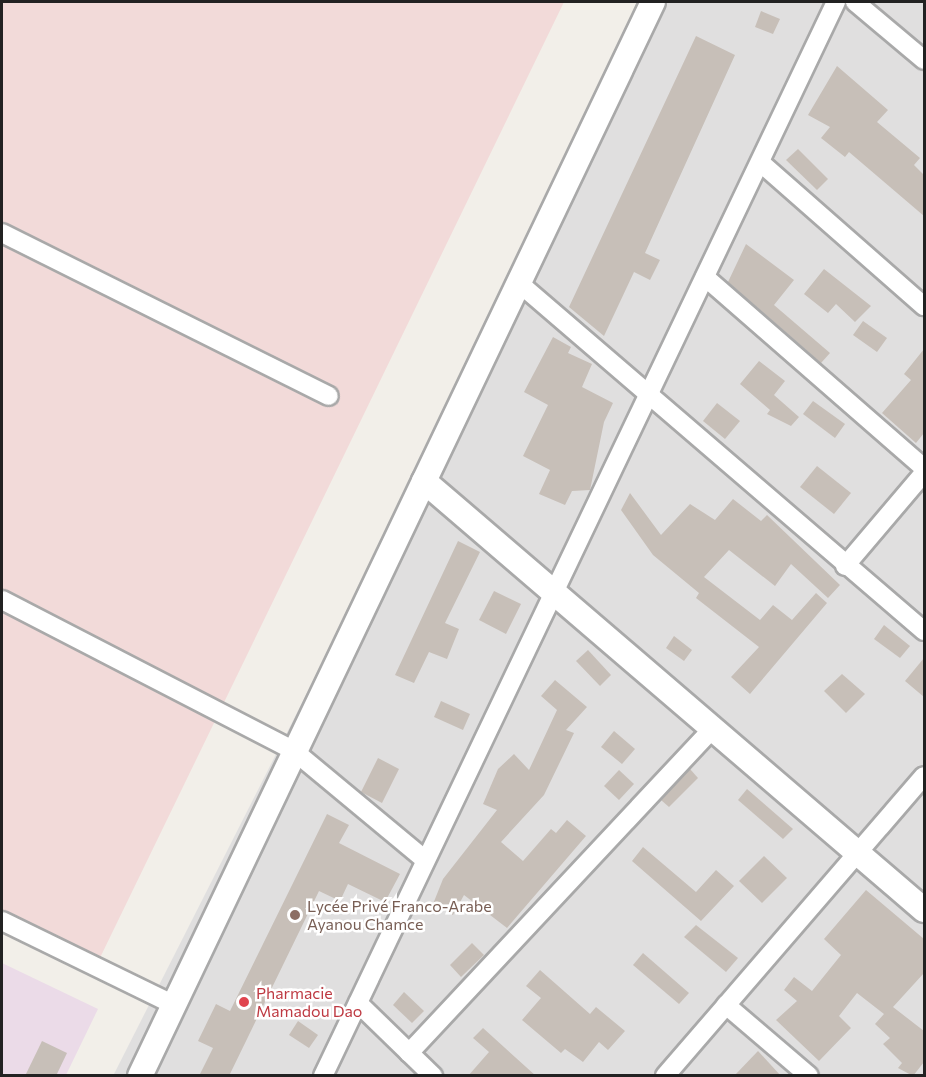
<!DOCTYPE html>
<html>
<head>
<meta charset="utf-8">
<style>
	body { margin:0 }
	#map { position:relative; width:926px; height:1077px; overflow:hidden; background:#f2efe9; font-family:Commissioner,sans-serif }
	div>[style] { position:absolute }
	[style*='--x'] { left:calc(var(--x)*1px); top:calc(var(--y)*1px); width:calc(var(--w)*1px); rotate:calc(var(--a)*1deg) }
	.residential>* { inset:0; background:#e0dfdf }
	.commercial>* { inset:0; background:#f2dad9 }
	.industrial>* { inset:0; background:#ebdbe8 }
	.building>* { inset:0; background:#c7bfb8 }
	.roads { filter:drop-shadow(2px 0 #a9a9a9) drop-shadow(-2px 0 #a9a9a9) drop-shadow(0 2px #a9a9a9) drop-shadow(0 -2px #a9a9a9) }
	.minor>* { height:18px; margin:-9px; padding:0 9px; transform-origin:9px; border-radius:9px; background:#fff }
	.tertiary>* { height:24px; margin:-12px; padding:0 12px; transform-origin:12px; border-radius:12px; background:#fff }
	.dots>* { width:16px; height:16px; translate:-50% -50%; box-sizing:border-box; border:3px solid #fff; border-radius:50% }
	span { translate:-50% -50%; white-space:nowrap; text-align:center; line-height:1.15; -webkit-text-stroke:5px #fff; paint-order:stroke }
	.education-label { font-size:16px; color:#785e54 }
	.left { translate:0 -50%; text-align:left }
	.health-label { font-size:16px; color:#be3a42 }
	.frame { position:absolute; inset:0; border:3px solid #222; pointer-events:none }
</style>
</head>
<body>
<div id="map">
	<div class="residential">
		<div style="clip-path:polygon(657px 2px,924px 2px,924px 1075px,113px 1076px)"></div>
	</div>
	<div class="commercial">
		<div style="clip-path:polygon(2px 2px,564px 2px,96px 966px,2px 921px)"></div>
	</div>
	<div class="industrial">
		<div style="clip-path:polygon(2px 963px,98px 1009px,66px 1075px,2px 1075px)"></div>
	</div>
	<div class="building">
		<div style="clip-path:polygon(761px 11px,780px 19px,773px 34px,755px 27px)"></div>
		<div style="clip-path:polygon(696px 36px,735px 55px,645px 253px,660px 260px,650px 280px,634px 272px,604px 336px,569px 307px)"></div>
		<div style="clip-path:polygon(837px 66px,888px 110px,877px 122px,920px 158px,914px 165px,924px 175px,924px 216px,849px 152px,845px 157px,821px 138px,830px 127px,808px 115px)"></div>
		<div style="clip-path:polygon(798px 149px,828px 179px,817px 190px,786px 160px)"></div>
		<div style="clip-path:polygon(746px 244px,794px 280px,774px 305px,830px 353px,821px 363px,728px 282px)"></div>
		<div style="clip-path:polygon(824px 269px,871px 306px,855px 322px,836px 304px,828px 313px,804px 294px)"></div>
		<div style="clip-path:polygon(863px 321px,887px 338px,877px 352px,853px 335px)"></div>
		<div style="clip-path:polygon(553px 337px,571px 347px,568px 353px,592px 364px,582px 387px,613px 403px,604px 422px,590px 490px,572px 491px,565px 505px,539px 494px,550px 470px,523px 456px,548px 405px,524px 392px)"></div>
		<div style="clip-path:polygon(924px 349px,924px 433px,916px 443px,882px 413px,911px 380px,904px 374px)"></div>
		<div style="clip-path:polygon(759px 361px,785px 381px,774px 395px,799px 417px,791px 426px,767px 414px,770px 410px,740px 384px)"></div>
		<div style="clip-path:polygon(813px 401px,845px 424px,835px 438px,803px 414px)"></div>
		<div style="clip-path:polygon(717px 403px,740px 421px,725px 439px,703px 421px)"></div>
		<div style="clip-path:polygon(817px 466px,851px 493px,834px 514px,800px 487px)"></div>
		<div style="clip-path:polygon(630px 493px,661px 535px,690px 504px,715px 520px,733px 499px,761px 521px,767px 515px,840px 585px,828px 598px,791px 564px,775px 586px,729px 550px,704px 577px,760px 620px,773px 605px,792px 620px,816px 593px,827px 603px,750px 694px,731px 677px,759px 647px,696px 598px,699px 593px,653px 555px,621px 510px)"></div>
		<div style="clip-path:polygon(458px 541px,480px 552px,445px 623px,459px 629px,447px 659px,429px 652px,414px 683px,395px 675px)"></div>
		<div style="clip-path:polygon(494px 591px,521px 604px,506px 634px,479px 620px)"></div>
		<div style="clip-path:polygon(884px 625px,910px 646px,900px 658px,874px 639px)"></div>
		<div style="clip-path:polygon(674px 636px,692px 650px,684px 661px,666px 648px)"></div>
		<div style="clip-path:polygon(588px 650px,611px 675px,600px 686px,576px 661px)"></div>
		<div style="clip-path:polygon(924px 658px,924px 697px,905px 681px)"></div>
		<div style="clip-path:polygon(842px 674px,865px 694px,846px 713px,824px 691px)"></div>
		<div style="clip-path:polygon(555px 680px,587px 707px,566px 730px,574px 733px,544px 795px,501px 842px,523px 861px,551px 829px,556px 833px,567px 820px,586px 836px,507px 928px,464px 895px,453px 915px,433px 904px,443px 879px,497px 810px,483px 804px,498px 769px,514px 754px,529px 770px,557px 710px,541px 696px)"></div>
		<div style="clip-path:polygon(441px 701px,470px 714px,463px 730px,434px 717px)"></div>
		<div style="clip-path:polygon(614px 731px,635px 749px,622px 764px,601px 747px)"></div>
		<div style="clip-path:polygon(378px 758px,399px 769px,382px 803px,361px 792px)"></div>
		<div style="clip-path:polygon(690px 769px,698px 778px,669px 807px,661px 800px)"></div>
		<div style="clip-path:polygon(619px 770px,634px 784px,619px 800px,604px 786px)"></div>
		<div style="clip-path:polygon(747px 789px,793px 829px,783px 839px,738px 800px)"></div>
		<div style="clip-path:polygon(327px 814px,349px 825px,339px 843px,400px 874px,385px 902px,348px 884px,340px 901px,319px 891px,229px 1076px,199px 1076px,213px 1048px,198px 1041px,216px 1004px,230px 1011px)"></div>
		<div style="clip-path:polygon(643px 847px,696px 892px,716px 870px,734px 886px,701px 921px,632px 861px)"></div>
		<div style="clip-path:polygon(764px 856px,787px 878px,762px 903px,739px 881px)"></div>
		<div style="clip-path:polygon(866px 890px,924px 939px,924px 973px,893px 1007px,924px 1031px,924px 1062px,913px 1076px,898px 1068px,902px 1063px,883px 1044px,890px 1038px,875px 1024px,884px 1014px,857px 993px,839px 1016px,851px 1028px,819px 1061px,776px 1020px,797px 1001px,784px 990px,794px 977px,812px 991px,841px 955px,824px 939px)"></div>
		<div style="clip-path:polygon(696px 925px,738px 958px,726px 972px,684px 937px)"></div>
		<div style="clip-path:polygon(472px 943px,484px 955px,461px 977px,450px 965px)"></div>
		<div style="clip-path:polygon(643px 953px,689px 993px,679px 1004px,633px 965px)"></div>
		<div style="clip-path:polygon(540px 970px,590px 1014px,596px 1007px,625px 1031px,608px 1050px,599px 1042px,583px 1062px,565px 1049px,561px 1053px,522px 1020px,541px 998px,526px 986px)"></div>
		<div style="clip-path:polygon(404px 992px,424px 1011px,412px 1023px,393px 1005px)"></div>
		<div style="clip-path:polygon(298px 1021px,318px 1035px,309px 1048px,289px 1035px)"></div>
		<div style="clip-path:polygon(483px 1028px,536px 1076px,468px 1076px,489px 1052px,473px 1038px)"></div>
		<div style="clip-path:polygon(42px 1041px,67px 1053px,56px 1076px,25px 1076px)"></div>
		<div style="clip-path:polygon(758px 1051px,781px 1076px,734px 1076px)"></div>
	</div>
	<div class="roads">
		<div class="minor">
			<div style="--x:855;--y:2;--w:90;--a:40"></div>
			<div style="--x:761;--y:163;--w:217;--a:41.3"></div>
			<div style="--x:2;--y:233;--w:365;--a:26.5"></div>
			<div style="--x:705;--y:277;--w:291;--a:41.1"></div>
			<div style="--x:519;--y:283;--w:534;--a:40.67"></div>
			<div style="--x:845;--y:566;--w:122;--a:-49.7"></div>
			<div style="--x:2;--y:600;--w:329;--a:27.3"></div>
			<div style="--x:294;--y:751;--w:169;--a:39.7"></div>
			<div style="--x:2;--y:921;--w:191;--a:26"></div>
			<div style="--x:358;--y:1003;--w:105;--a:44.2"></div>
			<div style="--x:726;--y:1005;--w:109;--a:40.5"></div>
			<div style="--x:409;--y:1053;--w:445;--a:-46.9"></div>
			<div style="--x:323;--y:1076;--w:1190;--a:-64.47"></div>
			<div style="--x:665;--y:1076;--w:396;--a:-49.2"></div>
		</div>
		<div class="tertiary">
			<div style="--x:424;--y:481;--w:659;--a:40.63"></div>
			<div style="--x:140;--y:1076;--w:1190;--a:-64.47"></div>
		</div>
	</div>
	<div class="dots">
		<div style="left:295px;top:915px;background:#8d6e63"></div>
		<div style="left:244px;top:1002px;background:#e0444e"></div>
	</div>
	<div class="education-label">
		<span class="left" style="left:307px;top:915px">Lycée Privé Franco-Arabe<br>Ayanou Chamce</span>
	</div>
	<div class="health-label">
		<span class="left" style="left:256px;top:1002px">Pharmacie<br>Mamadou Dao</span>
	</div>
	<div class="frame"></div>
</div>
</body>
</html>
